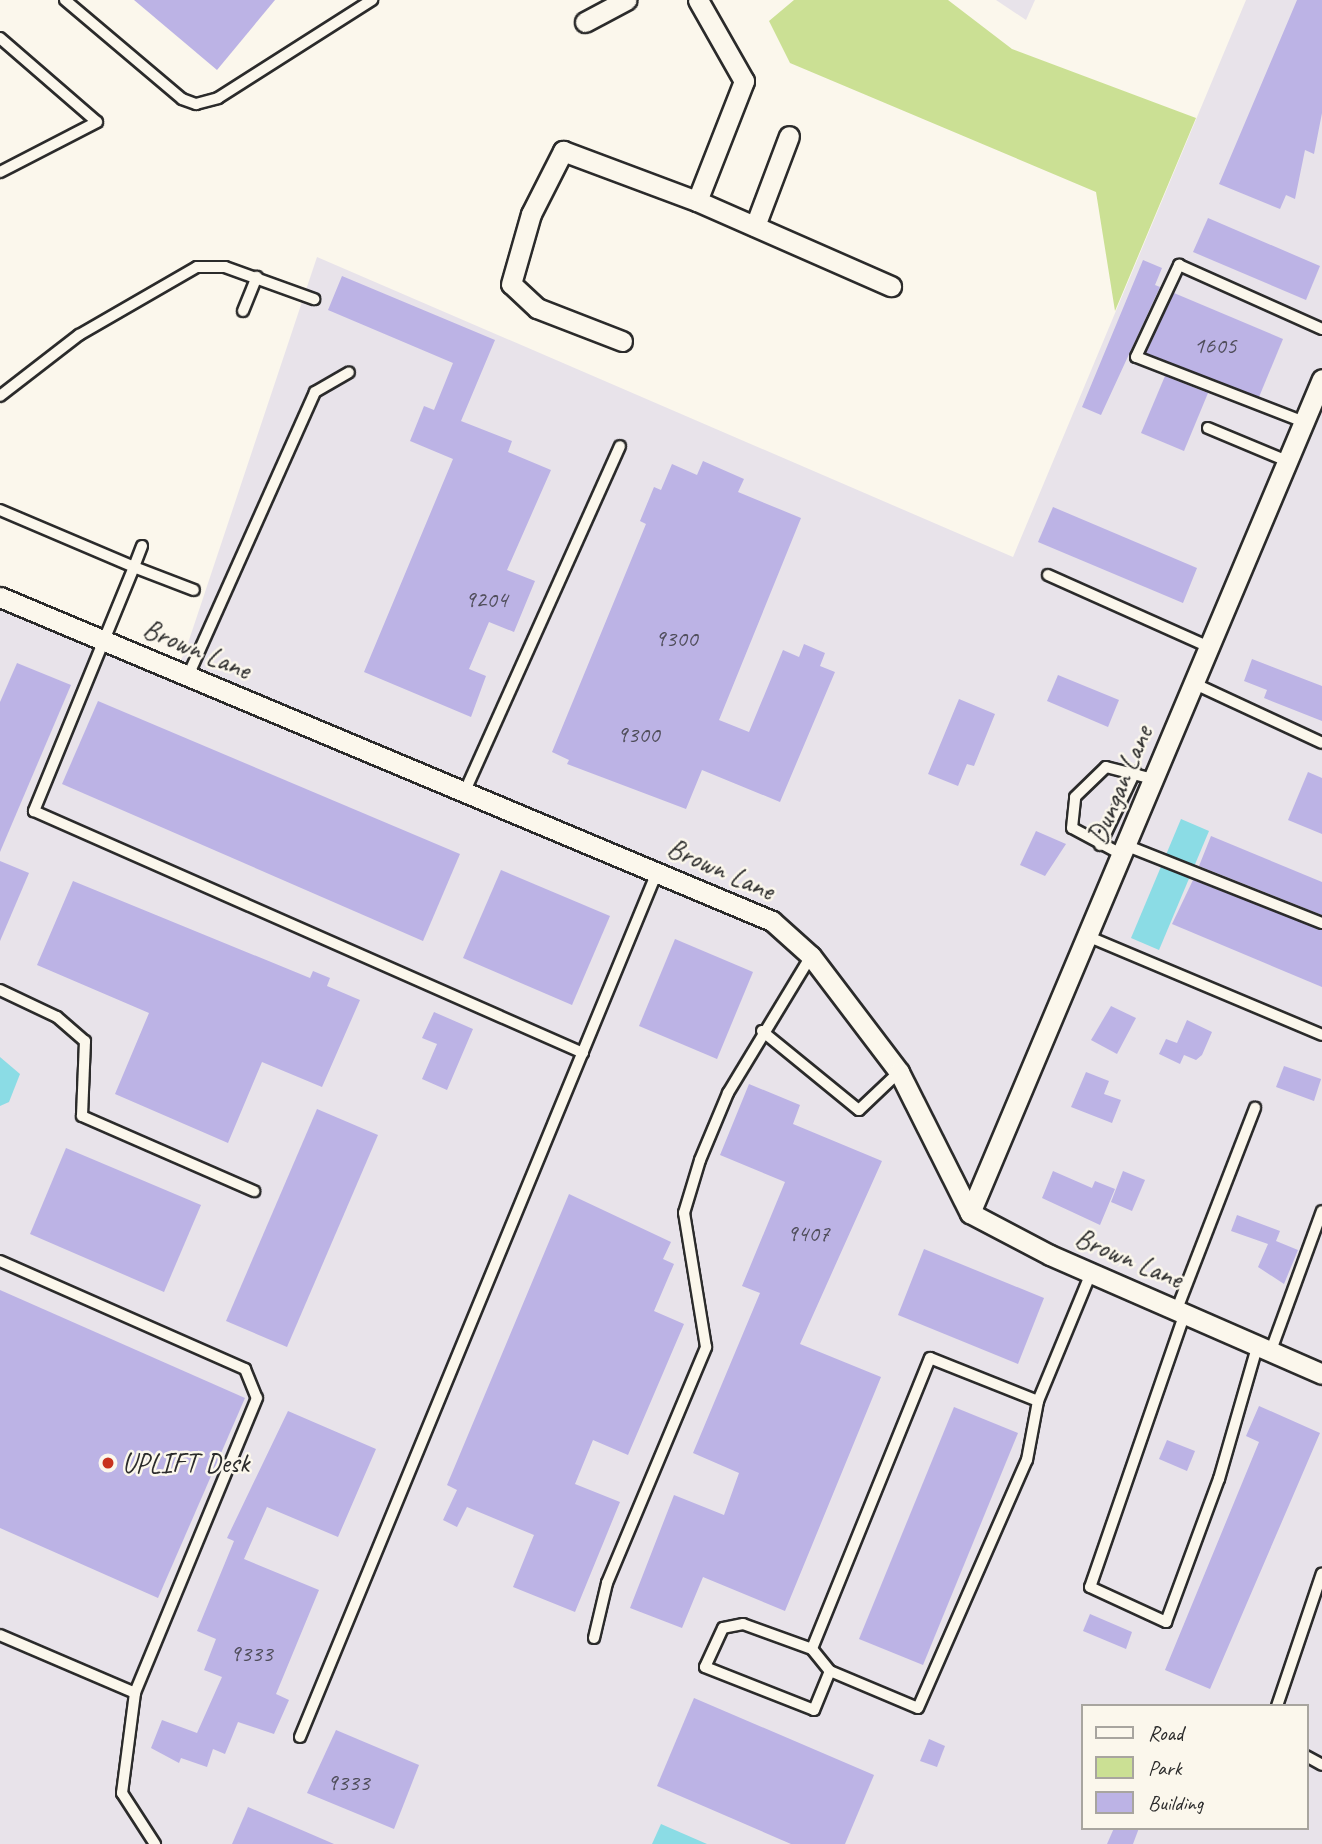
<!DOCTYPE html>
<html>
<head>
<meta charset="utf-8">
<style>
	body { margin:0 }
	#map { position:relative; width:1322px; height:1844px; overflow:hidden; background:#fbf7ec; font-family:Caveat,sans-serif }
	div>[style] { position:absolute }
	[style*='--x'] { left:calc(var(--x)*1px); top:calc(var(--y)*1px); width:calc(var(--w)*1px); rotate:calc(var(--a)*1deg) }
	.built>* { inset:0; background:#e8e3ea }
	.green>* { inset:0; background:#cbe094 }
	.water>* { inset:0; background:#8bdce5 }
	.building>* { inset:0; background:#bcb3e5 }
	.roads { filter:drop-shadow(2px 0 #2b2b2b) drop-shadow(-2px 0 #2b2b2b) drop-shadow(0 2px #2b2b2b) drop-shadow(0 -2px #2b2b2b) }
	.service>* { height:10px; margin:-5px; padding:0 5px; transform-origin:5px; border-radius:5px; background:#fbf7ec }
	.minor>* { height:19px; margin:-9.5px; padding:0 9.5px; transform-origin:9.5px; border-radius:9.5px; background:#fbf7ec }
	.dots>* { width:19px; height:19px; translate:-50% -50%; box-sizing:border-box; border:4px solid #fbf7ec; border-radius:50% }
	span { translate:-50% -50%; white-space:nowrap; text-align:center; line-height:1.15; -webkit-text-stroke:5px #fbf7ec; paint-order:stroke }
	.number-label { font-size:24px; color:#4f4d5a }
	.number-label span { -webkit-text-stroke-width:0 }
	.street-label { font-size:28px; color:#2b2b2b }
	.poi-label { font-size:28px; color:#2b2b2b }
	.left { translate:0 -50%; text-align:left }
	.legend { position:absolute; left:1081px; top:1704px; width:228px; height:126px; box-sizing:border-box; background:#fbf7ec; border:2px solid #a8a59f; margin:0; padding:9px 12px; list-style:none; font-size:21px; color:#2b2b2b }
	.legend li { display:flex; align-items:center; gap:14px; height:35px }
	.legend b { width:35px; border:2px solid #a8a59f }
</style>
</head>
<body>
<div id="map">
	<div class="built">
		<div style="clip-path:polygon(996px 0,1035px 0,1026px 20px)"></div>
		<div style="clip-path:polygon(evenodd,1246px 0,1322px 0,1322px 1844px,0 1844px,0 609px,170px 680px,185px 652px,317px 257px,1013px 557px,1246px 0,1082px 1706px,1306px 1706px,1306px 1828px,1082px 1828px,1082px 1706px)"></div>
	</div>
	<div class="green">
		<div style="clip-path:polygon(794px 0,948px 0,1012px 49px,1196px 118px,1115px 311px,1096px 192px,790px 63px,769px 21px)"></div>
	</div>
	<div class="water">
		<div style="clip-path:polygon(1181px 819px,1209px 831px,1159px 950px,1131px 938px)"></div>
		<div style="clip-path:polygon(0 1057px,20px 1074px,9px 1102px,0 1106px)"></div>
		<div style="clip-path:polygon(661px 1824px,707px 1844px,652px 1844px)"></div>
	</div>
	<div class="building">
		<div style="clip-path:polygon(134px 0,275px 0,217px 70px)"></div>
		<div style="clip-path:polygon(1297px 0,1322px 0,1322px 113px,1314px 154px,1305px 150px,1295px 199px,1286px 195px,1280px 209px,1219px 184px)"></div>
		<div style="clip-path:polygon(1208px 218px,1320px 266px,1306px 300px,1193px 252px)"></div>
		<div style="clip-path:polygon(1143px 260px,1162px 268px,1155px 285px,1160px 287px,1101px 415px,1082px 407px)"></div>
		<div style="clip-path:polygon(342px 276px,495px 340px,461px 421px,512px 441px,508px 452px,551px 470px,507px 570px,535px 581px,514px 632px,489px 622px,469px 669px,486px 676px,471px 717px,364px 672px,453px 459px,410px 441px,424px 406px,434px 410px,453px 363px,328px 310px)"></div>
		<div style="clip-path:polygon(1174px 293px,1283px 339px,1259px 397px,1146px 353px)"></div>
		<div style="clip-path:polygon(1165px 376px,1208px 393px,1184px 451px,1141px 433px)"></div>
		<div style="clip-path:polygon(703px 461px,744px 479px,738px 492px,801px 518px,719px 720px,749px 732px,783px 650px,799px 657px,804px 644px,825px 653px,820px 666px,835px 672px,780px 802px,702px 770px,686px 809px,567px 764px,569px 760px,552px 752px,646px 524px,640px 521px,654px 487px,661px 490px,672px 464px,697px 475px)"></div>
		<div style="clip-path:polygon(1053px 507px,1197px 568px,1183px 603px,1038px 542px)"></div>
		<div style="clip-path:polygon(1252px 659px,1322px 686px,1322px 721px,1264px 698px,1267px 690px,1244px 681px)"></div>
		<div style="clip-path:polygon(17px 663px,71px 685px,0 852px,0 702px)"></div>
		<div style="clip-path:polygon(1058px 675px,1119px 700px,1108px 727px,1047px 701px)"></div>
		<div style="clip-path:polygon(959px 699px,995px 714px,974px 766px,967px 764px,958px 786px,928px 774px)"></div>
		<div style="clip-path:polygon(98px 701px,460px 854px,423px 941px,62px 784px)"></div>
		<div style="clip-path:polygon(1308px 772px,1322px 778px,1322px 834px,1288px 820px)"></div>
		<div style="clip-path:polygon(1036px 831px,1066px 844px,1045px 876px,1020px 865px)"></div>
		<div style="clip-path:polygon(1211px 836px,1322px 882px,1322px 915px,1199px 866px)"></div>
		<div style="clip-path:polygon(0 861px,29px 873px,0 941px)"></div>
		<div style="clip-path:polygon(501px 870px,610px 916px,572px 1005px,463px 958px)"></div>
		<div style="clip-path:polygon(1193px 880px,1322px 930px,1322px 987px,1172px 924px)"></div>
		<div style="clip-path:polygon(73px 881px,310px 978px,313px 971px,330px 978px,327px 986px,360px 1000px,322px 1087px,262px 1062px,228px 1143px,115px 1094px,149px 1013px,37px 965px)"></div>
		<div style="clip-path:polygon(675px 939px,753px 972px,717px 1059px,639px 1026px)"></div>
		<div style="clip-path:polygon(1111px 1006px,1136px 1018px,1117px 1054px,1091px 1040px)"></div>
		<div style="clip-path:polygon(434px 1012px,473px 1029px,447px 1090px,422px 1079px,437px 1044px,422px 1038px)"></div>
		<div style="clip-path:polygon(1187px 1020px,1212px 1032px,1202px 1055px,1196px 1060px,1184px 1055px,1180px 1064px,1159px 1054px,1166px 1039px,1177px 1043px)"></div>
		<div style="clip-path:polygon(1284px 1066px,1321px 1079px,1314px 1101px,1276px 1087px)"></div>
		<div style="clip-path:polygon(1086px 1072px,1109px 1081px,1104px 1094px,1121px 1100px,1112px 1123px,1071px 1107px)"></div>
		<div style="clip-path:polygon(749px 1084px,800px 1105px,793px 1124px,882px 1161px,800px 1344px,881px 1377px,785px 1611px,703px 1577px,682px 1628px,630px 1608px,674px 1495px,724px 1515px,739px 1473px,693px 1453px,760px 1293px,742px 1286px,785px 1182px,720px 1155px)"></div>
		<div style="clip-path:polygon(317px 1109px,378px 1135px,287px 1347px,226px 1321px)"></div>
		<div style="clip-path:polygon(66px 1148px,201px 1205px,164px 1292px,30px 1234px)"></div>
		<div style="clip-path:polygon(1053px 1171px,1092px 1188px,1095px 1181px,1115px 1189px,1100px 1225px,1042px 1198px)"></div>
		<div style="clip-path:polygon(1123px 1171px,1145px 1180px,1132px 1211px,1111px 1202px)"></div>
		<div style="clip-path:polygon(569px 1194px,671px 1242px,663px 1259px,674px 1264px,654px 1311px,684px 1324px,628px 1455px,593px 1440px,575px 1484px,620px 1502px,575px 1612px,513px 1587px,534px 1535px,467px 1507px,457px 1527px,443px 1520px,457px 1490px,447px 1485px)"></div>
		<div style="clip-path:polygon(1237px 1215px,1280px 1231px,1276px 1241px,1298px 1250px,1284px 1284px,1258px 1267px,1268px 1244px,1231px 1231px)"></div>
		<div style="clip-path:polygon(924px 1249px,1044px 1298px,1018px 1364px,898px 1315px)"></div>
		<div style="clip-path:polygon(0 1290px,245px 1398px,158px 1598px,0 1528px)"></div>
		<div style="clip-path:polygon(1259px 1406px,1320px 1433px,1210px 1689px,1165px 1670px,1259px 1442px,1246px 1436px)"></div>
		<div style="clip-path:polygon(954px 1407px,1018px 1433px,923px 1665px,859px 1639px)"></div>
		<div style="clip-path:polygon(288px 1411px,376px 1449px,338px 1537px,267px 1507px,244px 1559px,319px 1590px,276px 1694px,289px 1700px,274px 1734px,238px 1722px,225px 1754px,213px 1749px,207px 1767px,181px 1758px,179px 1763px,151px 1748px,162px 1720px,197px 1733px,222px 1677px,204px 1670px,216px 1639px,197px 1631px,234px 1541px,227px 1538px)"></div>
		<div style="clip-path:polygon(1167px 1440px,1195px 1451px,1187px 1471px,1159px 1459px)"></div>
		<div style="clip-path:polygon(1090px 1614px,1132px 1632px,1126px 1649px,1083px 1631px)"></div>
		<div style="clip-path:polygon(694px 1698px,874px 1775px,845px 1844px,791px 1844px,657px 1786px)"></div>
		<div style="clip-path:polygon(336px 1730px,419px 1765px,394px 1829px,307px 1793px)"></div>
		<div style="clip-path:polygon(929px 1739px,945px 1746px,937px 1767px,920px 1761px)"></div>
		<div style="clip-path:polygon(248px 1807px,334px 1844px,232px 1844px)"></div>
		<div style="clip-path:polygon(1114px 1828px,1139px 1828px,1133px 1844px,1107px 1844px)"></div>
	</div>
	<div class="roads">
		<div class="service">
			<div style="--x:65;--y:0;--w:153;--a:40.2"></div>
			<div style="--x:182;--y:99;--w:15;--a:20"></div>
			<div style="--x:196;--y:104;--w:23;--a:-15"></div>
			<div style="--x:218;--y:98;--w:183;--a:-32.5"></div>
			<div style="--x:0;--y:38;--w:128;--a:40.9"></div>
			<div style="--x:97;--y:122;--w:109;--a:152.7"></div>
			<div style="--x:243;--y:311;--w:37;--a:-68"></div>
			<div style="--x:0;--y:396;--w:100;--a:-37.7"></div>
			<div style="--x:79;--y:335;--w:136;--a:-30"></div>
			<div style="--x:197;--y:267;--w:28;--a:0"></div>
			<div style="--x:225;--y:267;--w:95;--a:19.8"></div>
			<div style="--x:1304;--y:422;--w:180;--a:-158.8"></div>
			<div style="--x:1136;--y:357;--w:102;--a:-64.9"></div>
			<div style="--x:1179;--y:265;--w:157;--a:24.1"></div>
			<div style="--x:1208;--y:428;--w:86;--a:22.7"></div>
			<div style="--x:0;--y:510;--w:146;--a:23"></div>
			<div style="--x:134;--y:567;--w:264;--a:112.3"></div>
			<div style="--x:34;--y:811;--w:600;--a:23.79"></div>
			<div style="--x:142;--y:546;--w:22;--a:111"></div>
			<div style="--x:134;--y:567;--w:64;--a:21"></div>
			<div style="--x:1048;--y:575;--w:176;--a:24.1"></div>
			<div style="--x:188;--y:676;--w:311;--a:-65.9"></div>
			<div style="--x:315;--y:392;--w:39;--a:-30"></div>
			<div style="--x:1193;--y:683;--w:142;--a:24.9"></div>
			<div style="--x:465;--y:791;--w:378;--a:-65.8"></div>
			<div style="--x:1100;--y:845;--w:81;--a:-64.4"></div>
			<div style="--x:1125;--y:845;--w:212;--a:21.6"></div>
			<div style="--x:1121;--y:854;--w:55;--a:-152"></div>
			<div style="--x:1072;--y:828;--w:31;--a:-84"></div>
			<div style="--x:1075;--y:797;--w:43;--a:-44.1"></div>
			<div style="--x:1106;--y:767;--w:49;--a:14.3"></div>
			<div style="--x:1087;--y:936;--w:255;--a:22.8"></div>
			<div style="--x:0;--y:990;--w:63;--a:25.3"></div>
			<div style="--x:57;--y:1017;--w:37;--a:41"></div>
			<div style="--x:85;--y:1041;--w:75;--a:92.3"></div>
			<div style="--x:82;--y:1116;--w:188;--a:23.6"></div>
			<div style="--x:762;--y:1031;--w:125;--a:39.2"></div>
			<div style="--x:859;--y:1110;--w:55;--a:-43.5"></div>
			<div style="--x:0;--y:1261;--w:268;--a:23.8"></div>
			<div style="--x:245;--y:1369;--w:31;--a:68"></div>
			<div style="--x:257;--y:1398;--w:319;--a:112.5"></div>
			<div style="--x:135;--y:1693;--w:147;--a:-156.8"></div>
			<div style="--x:1177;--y:1309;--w:216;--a:-68.8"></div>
			<div style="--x:1185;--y:1313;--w:290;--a:109.1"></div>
			<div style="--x:1090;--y:1587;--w:84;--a:24.7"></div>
			<div style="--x:1166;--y:1622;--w:153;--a:-69.7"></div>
			<div style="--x:1219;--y:1479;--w:137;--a:-73.9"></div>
			<div style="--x:1270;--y:1353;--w:151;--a:-69.9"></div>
			<div style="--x:1038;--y:1401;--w:116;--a:-158.3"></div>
			<div style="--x:930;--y:1358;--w:314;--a:112.1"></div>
			<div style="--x:812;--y:1649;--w:28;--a:51"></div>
			<div style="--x:830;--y:1671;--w:95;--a:22.8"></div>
			<div style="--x:918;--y:1708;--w:271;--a:-66.3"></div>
			<div style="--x:1027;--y:1460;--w:60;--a:-79.4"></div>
			<div style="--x:1038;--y:1401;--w:139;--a:-67.5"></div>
			<div style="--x:594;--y:1638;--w:57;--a:-76.7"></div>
			<div style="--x:607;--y:1583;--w:256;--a:-67.2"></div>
			<div style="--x:706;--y:1347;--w:136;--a:-99.3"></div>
			<div style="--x:684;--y:1213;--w:55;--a:-73.2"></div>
			<div style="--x:700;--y:1160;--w:73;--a:-67.3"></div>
			<div style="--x:728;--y:1093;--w:160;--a:-58.8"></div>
			<div style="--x:812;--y:1649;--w:73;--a:-160.1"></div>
			<div style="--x:743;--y:1624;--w:20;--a:169"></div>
			<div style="--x:723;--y:1628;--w:43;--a:114.8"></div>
			<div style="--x:705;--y:1667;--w:117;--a:21.5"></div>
			<div style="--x:814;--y:1710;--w:42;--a:-67.7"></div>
			<div style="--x:135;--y:1693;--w:101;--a:97.4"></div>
			<div style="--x:122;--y:1793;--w:61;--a:57.1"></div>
			<div style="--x:1277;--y:1706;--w:140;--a:-71.3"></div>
			<div style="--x:300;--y:1737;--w:936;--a:-67.57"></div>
			<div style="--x:1306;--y:1756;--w:18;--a:29"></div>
		</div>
		<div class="minor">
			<div style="--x:585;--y:22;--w:47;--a:-28.2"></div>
			<div style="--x:697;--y:201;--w:212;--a:23.7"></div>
			<div style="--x:755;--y:226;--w:96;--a:-69.3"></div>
			<div style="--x:622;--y:341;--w:91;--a:-158.8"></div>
			<div style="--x:537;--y:308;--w:35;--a:-137"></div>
			<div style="--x:511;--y:284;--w:73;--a:-74.1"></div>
			<div style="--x:531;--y:214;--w:71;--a:-63.1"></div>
			<div style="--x:563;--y:151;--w:143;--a:20.5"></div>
			<div style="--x:697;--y:201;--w:129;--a:-68.6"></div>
			<div style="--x:744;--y:81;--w:93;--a:-119.6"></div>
			<div style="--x:0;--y:597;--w:837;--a:22.77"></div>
			<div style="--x:772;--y:921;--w:52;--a:41.9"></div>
			<div style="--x:811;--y:956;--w:146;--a:52.8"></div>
			<div style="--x:899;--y:1072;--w:158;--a:63.3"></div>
			<div style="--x:970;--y:1213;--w:90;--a:27.7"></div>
			<div style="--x:1050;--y:1255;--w:297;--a:23.6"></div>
			<div style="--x:970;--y:1213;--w:905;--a:-67.12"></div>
		</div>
	</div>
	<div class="dots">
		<div style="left:108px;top:1463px;background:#c8321e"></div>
	</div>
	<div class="number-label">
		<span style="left:1215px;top:346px">1605</span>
		<span style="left:486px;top:600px">9204</span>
		<span style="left:676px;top:639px">9300</span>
		<span style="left:638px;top:735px">9300</span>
		<span style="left:808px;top:1234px">9407</span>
		<span style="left:251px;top:1654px">9333</span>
		<span style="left:348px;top:1783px">9333</span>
	</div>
	<div class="street-label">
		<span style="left:197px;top:649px;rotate:23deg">Brown Lane</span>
		<span style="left:1120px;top:785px;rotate:-67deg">Dungan Lane</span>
		<span style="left:721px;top:869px;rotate:24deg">Brown Lane</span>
		<span style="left:1129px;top:1258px;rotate:23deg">Brown Lane</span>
	</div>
	<div class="poi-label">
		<span class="left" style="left:122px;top:1463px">UPLIFT Desk</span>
	</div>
	<ul class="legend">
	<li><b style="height:9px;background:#fbf7ec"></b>Road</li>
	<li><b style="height:19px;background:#cbe094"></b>Park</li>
	<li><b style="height:19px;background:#bcb3e5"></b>Building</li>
	</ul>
</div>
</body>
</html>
